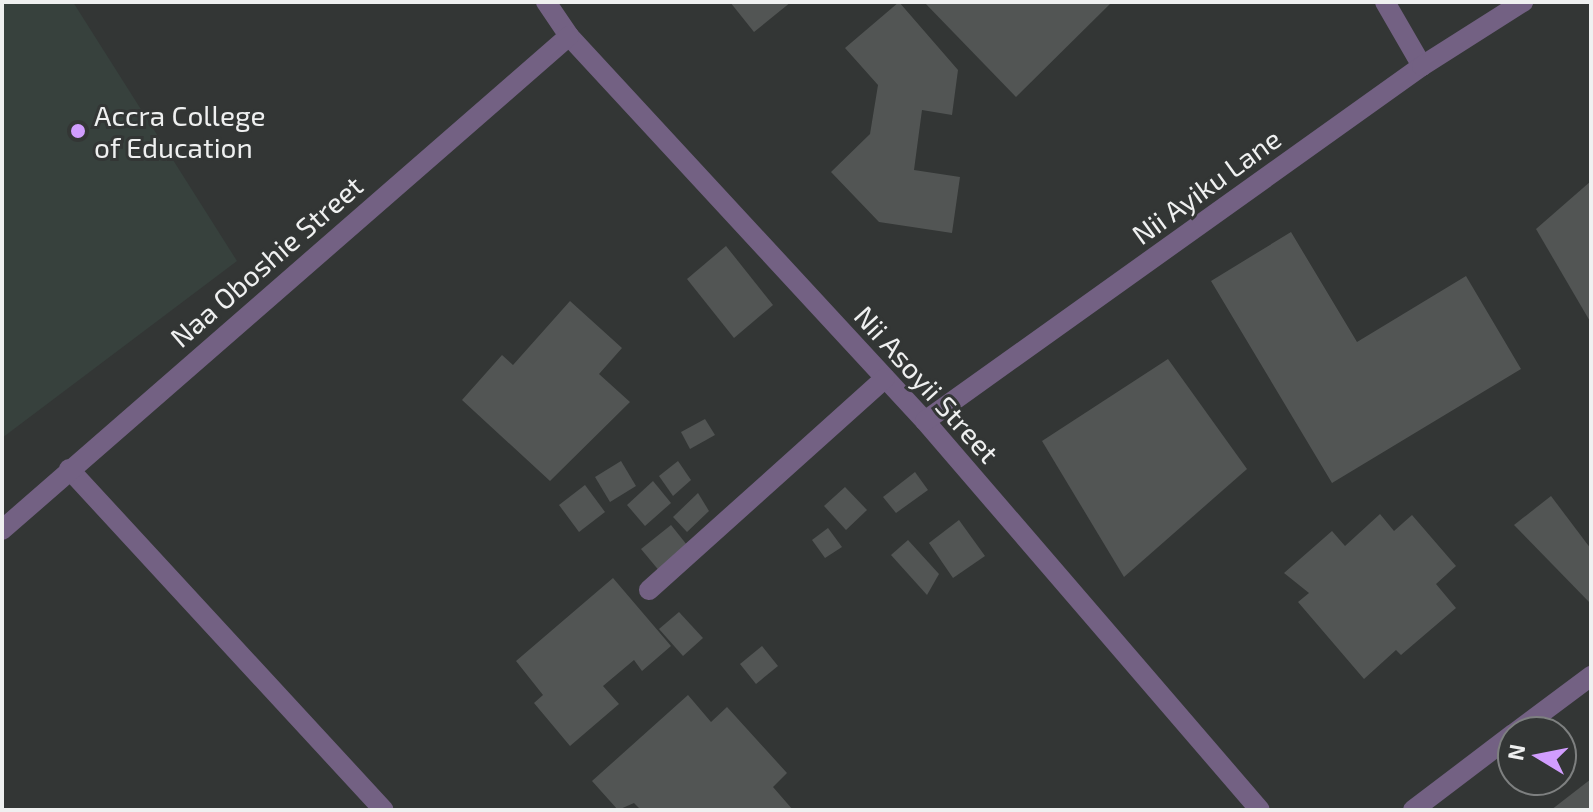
<!DOCTYPE html>
<html>
<head>
<meta charset="utf-8">
<style>
	body { margin:0 }
	#map { position:relative; width:1593px; height:812px; overflow:hidden; background:#333635; font-family:"Exo 2",sans-serif }
	div>[style] { position:absolute }
	[style*='--x'] { left:calc(var(--x)*1px); top:calc(var(--y)*1px); width:calc(var(--w)*1px); rotate:calc(var(--a)*1deg) }
	.built>* { inset:0; background:#37413d }
	.building>* { inset:0; background:#525554 }
	.minor>* { height:20px; margin:-10px; padding:0 10px; transform-origin:10px; border-radius:10px; background:#736183 }
	.dots>* { width:22px; height:22px; translate:-50% -50%; box-sizing:border-box; border:4px solid #333635; border-radius:50% }
	span { translate:-50% -50%; white-space:nowrap; text-align:center; line-height:1.15; -webkit-text-stroke:6px #333635; paint-order:stroke }
	.poi-label { font-size:28px; color:#eff0f0 }
	.left { translate:0 -50%; text-align:left }
	.street-label { font-size:28px; color:#eff0f0 }
	.frame { position:absolute; inset:0; border:4px solid #eff0f0; pointer-events:none }
	.north { position:absolute; left:1497px; top:716px; width:80px; height:80px; box-sizing:border-box; background:#333635; border:2px solid #7e8080; border-radius:50%; rotate:280deg; font-size:22px; font-weight:700; line-height:32px; text-align:center; color:#eff0f0 }
	.north::after { content:''; display:block; margin:auto; width:28px; height:36px; background:#d19dfe; clip-path:polygon(50% 0,100% 100%,50% 72%,0 100%) }
</style>
</head>
<body>
<div id="map">
	<div class="built">
		<div style="clip-path:polygon(2px 2px,73px 2px,237px 261px,2px 438px)"></div>
	</div>
	<div class="building">
		<div style="clip-path:polygon(730px 2px,791px 2px,754px 32px)"></div>
		<div style="clip-path:polygon(899px 2px,958px 70px,952px 115px,922px 110px,914px 170px,960px 177px,952px 233px,879px 222px,831px 172px,870px 134px,878px 85px,845px 48px)"></div>
		<div style="clip-path:polygon(924px 2px,1112px 2px,1016px 97px)"></div>
		<div style="clip-path:polygon(1591px 181px,1591px 323px,1536px 229px)"></div>
		<div style="clip-path:polygon(1291px 232px,1357px 342px,1466px 276px,1521px 369px,1332px 483px,1211px 281px)"></div>
		<div style="clip-path:polygon(726px 246px,773px 305px,734px 338px,687px 279px)"></div>
		<div style="clip-path:polygon(570px 301px,622px 348px,599px 374px,630px 402px,550px 481px,462px 400px,502px 355px,513px 365px)"></div>
		<div style="clip-path:polygon(1168px 359px,1247px 469px,1124px 577px,1042px 441px)"></div>
		<div style="clip-path:polygon(705px 419px,715px 435px,690px 449px,681px 432px)"></div>
		<div style="clip-path:polygon(621px 461px,636px 486px,610px 502px,595px 477px)"></div>
		<div style="clip-path:polygon(678px 461px,691px 480px,673px 496px,659px 476px)"></div>
		<div style="clip-path:polygon(915px 472px,928px 490px,896px 513px,883px 497px)"></div>
		<div style="clip-path:polygon(653px 481px,671px 503px,645px 526px,627px 505px)"></div>
		<div style="clip-path:polygon(585px 485px,605px 512px,579px 532px,559px 505px)"></div>
		<div style="clip-path:polygon(845px 487px,867px 510px,846px 530px,824px 506px)"></div>
		<div style="clip-path:polygon(698px 493px,709px 511px,687px 532px,673px 517px)"></div>
		<div style="clip-path:polygon(1551px 496px,1591px 549px,1591px 604px,1514px 525px)"></div>
		<div style="clip-path:polygon(1380px 514px,1394px 531px,1412px 515px,1456px 566px,1436px 584px,1456px 608px,1401px 655px,1396px 650px,1364px 679px,1298px 602px,1309px 593px,1284px 573px,1332px 531px,1345px 546px)"></div>
		<div style="clip-path:polygon(959px 520px,985px 556px,953px 578px,929px 543px)"></div>
		<div style="clip-path:polygon(671px 525px,691px 550px,661px 573px,641px 549px)"></div>
		<div style="clip-path:polygon(828px 528px,842px 547px,825px 558px,812px 540px)"></div>
		<div style="clip-path:polygon(908px 540px,939px 574px,927px 595px,891px 555px)"></div>
		<div style="clip-path:polygon(613px 578px,671px 646px,642px 671px,634px 660px,603px 686px,619px 704px,570px 746px,534px 703px,543px 695px,516px 661px)"></div>
		<div style="clip-path:polygon(679px 612px,703px 638px,683px 656px,659px 629px)"></div>
		<div style="clip-path:polygon(762px 646px,778px 666px,756px 684px,740px 664px)"></div>
		<div style="clip-path:polygon(688px 695px,711px 722px,727px 707px,787px 773px,773px 787px,793px 810px,641px 810px,634px 803px,618px 810px,592px 781px)"></div>
		<div style="clip-path:polygon(1591px 779px,1591px 810px,1551px 810px)"></div>
	</div>
	<div class="minor">
		<div style="--x:546;--y:2;--w:41;--a:55.9"></div>
		<div style="--x:569;--y:36;--w:524;--a:47.24"></div>
		<div style="--x:925;--y:421;--w:513;--a:49.27"></div>
		<div style="--x:1385;--y:2;--w:74;--a:60"></div>
		<div style="--x:925;--y:421;--w:611;--a:-35.54"></div>
		<div style="--x:1422;--y:66;--w:120;--a:-32.4"></div>
		<div style="--x:69;--y:469;--w:464;--a:47.3"></div>
		<div style="--x:2;--y:530;--w:752;--a:-41.06"></div>
		<div style="--x:649;--y:590;--w:317;--a:-41.9"></div>
		<div style="--x:1516;--y:732;--w:94;--a:-36.7"></div>
		<div style="--x:1413;--y:810;--w:126;--a:-37.2"></div>
	</div>
	<div class="dots">
		<div style="left:78px;top:131px;background:#d19dfe"></div>
	</div>
	<div class="poi-label">
		<span class="left" style="left:94px;top:131px">Accra College<br>of Education</span>
	</div>
	<div class="street-label">
		<span style="left:1206px;top:186px;rotate:-36deg">Nii Ayiku Lane</span>
		<span style="left:266px;top:261px;rotate:-41deg">Naa Oboshie Street</span>
		<span style="left:927px;top:384px;rotate:48deg">Nii Asoyii Street</span>
	</div>
	<div class="frame"></div>
	<div class="north">N</div>
</div>
</body>
</html>
